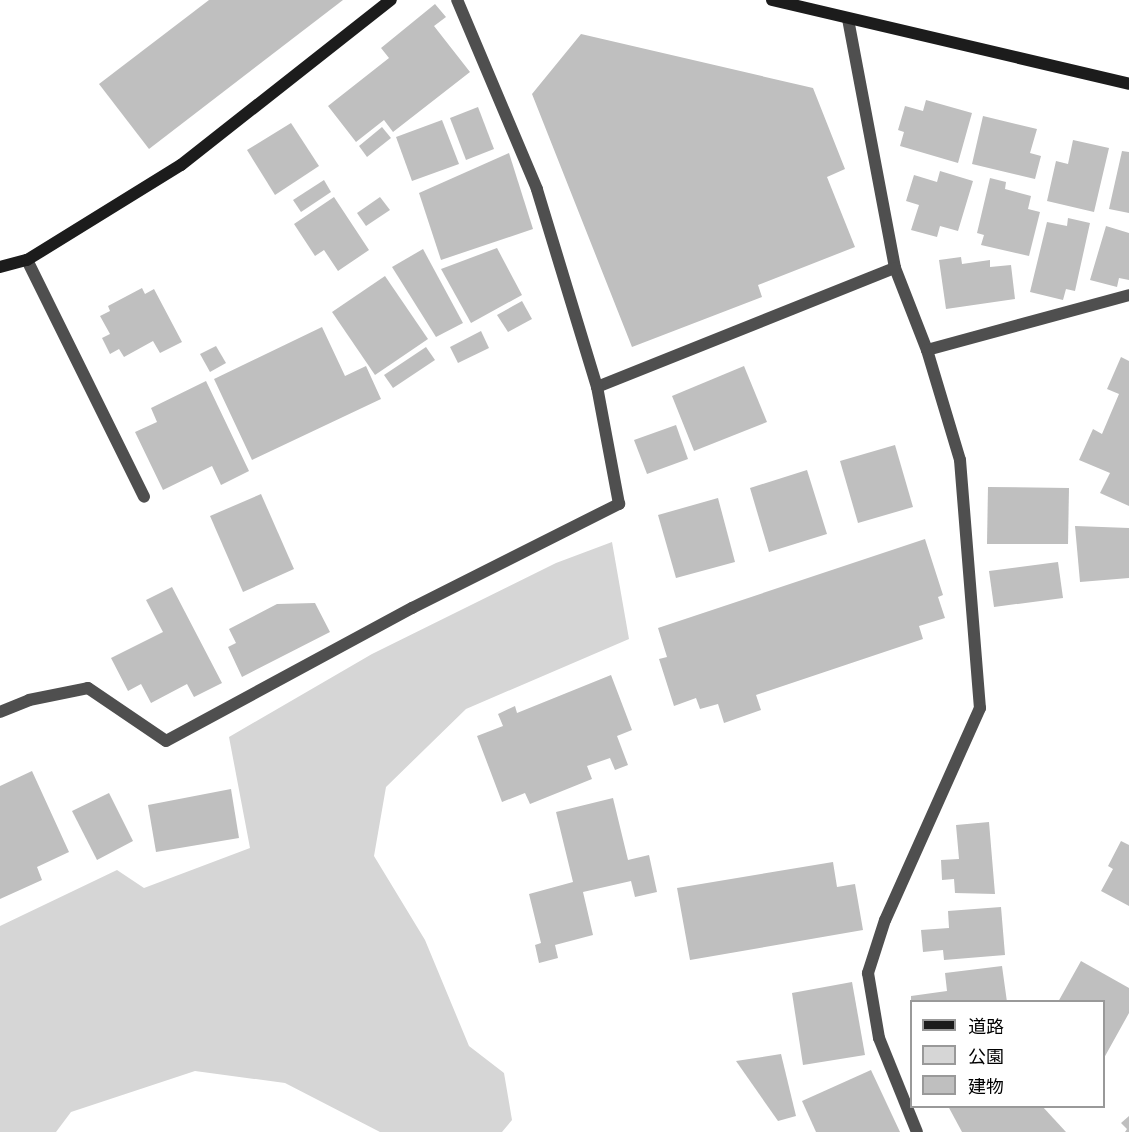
<!DOCTYPE html>
<html>
<head>
<meta charset="utf-8">
<style>
	body { margin:0 }
	#map { position:relative; width:1129px; height:1132px; overflow:hidden; background:#fff; font-family:Mulish,"Noto Sans JP",sans-serif }
	div>[style] { position:absolute }
	[style*='--x'] { left:calc(var(--x)*1px); top:calc(var(--y)*1px); width:calc(var(--w)*1px); rotate:calc(var(--a)*1deg) }
	.green>* { inset:0; background:#d6d6d6 }
	.building>* { inset:0; background:#bfbfbf }
	.lane>* { height:12px; margin:-6px; padding:0 6px; transform-origin:6px; border-radius:6px; background:#4f4f4f }
	.street>* { height:12px; margin:-6px; padding:0 6px; transform-origin:6px; border-radius:6px; background:#4f4f4f }
	.secondary>* { height:12px; margin:-6px; padding:0 6px; transform-origin:6px; border-radius:6px; background:#1c1c1c }
	span { translate:-50% -50%; white-space:nowrap; text-align:center; line-height:1.15; -webkit-text-stroke:4.5px #fff; paint-order:stroke }
	.legend { position:absolute; left:910px; top:1000px; width:195px; height:108px; box-sizing:border-box; background:#fff; border:2px solid #999; margin:0; padding:8px 10px; list-style:none; font-size:18px; color:#000 }
	.legend li { display:flex; align-items:center; gap:12px; height:30px }
	.legend b { width:30px; border:2px solid #999 }
</style>
</head>
<body>
<div id="map">
	<div class="green">
		<div style="clip-path:polygon(612px 542px,629px 639px,466px 709px,386px 787px,374px 856px,425px 940px,469px 1046px,504px 1073px,512px 1120px,502px 1132px,380px 1132px,285px 1083px,195px 1071px,71px 1112px,56px 1132px,0 1132px,0 926px,117px 870px,144px 888px,250px 848px,229px 737px,372px 654px,556px 563px)"></div>
	</div>
	<div class="building">
		<div style="clip-path:polygon(209px 0,343px 0,149px 149px,99px 84px)"></div>
		<div style="clip-path:polygon(435px 4px,446px 17px,434px 26px,470px 72px,393px 132px,384px 120px,356px 142px,328px 106px,389px 58px,381px 48px)"></div>
		<div style="clip-path:polygon(581px 34px,813px 88px,845px 169px,827px 177px,855px 247px,758px 285px,762px 297px,632px 347px,532px 94px)"></div>
		<div style="clip-path:polygon(926px 100px,972px 113px,958px 163px,900px 146px,904px 132px,898px 130px,905px 106px,923px 111px)"></div>
		<div style="clip-path:polygon(478px 107px,494px 149px,466px 160px,450px 118px)"></div>
		<div style="clip-path:polygon(983px 116px,1037px 129px,1030px 153px,1041px 156px,1035px 179px,972px 164px)"></div>
		<div style="clip-path:polygon(442px 120px,459px 164px,412px 181px,396px 137px)"></div>
		<div style="clip-path:polygon(291px 123px,319px 166px,275px 195px,247px 150px)"></div>
		<div style="clip-path:polygon(382px 127px,391px 138px,367px 157px,359px 146px)"></div>
		<div style="clip-path:polygon(1073px 140px,1109px 148px,1094px 212px,1047px 201px,1056px 161px,1068px 164px)"></div>
		<div style="clip-path:polygon(1122px 151px,1129px 152px,1129px 213px,1109px 209px)"></div>
		<div style="clip-path:polygon(509px 153px,533px 229px,441px 260px,419px 193px)"></div>
		<div style="clip-path:polygon(940px 171px,973px 181px,958px 231px,940px 226px,937px 237px,911px 230px,919px 205px,906px 201px,914px 175px,937px 182px)"></div>
		<div style="clip-path:polygon(990px 178px,1006px 182px,1005px 189px,1031px 196px,1028px 209px,1040px 212px,1029px 256px,981px 245px,984px 235px,977px 233px)"></div>
		<div style="clip-path:polygon(324px 180px,331px 192px,301px 212px,293px 200px)"></div>
		<div style="clip-path:polygon(334px 197px,369px 250px,338px 271px,324px 250px,315px 256px,294px 224px)"></div>
		<div style="clip-path:polygon(380px 197px,390px 210px,366px 226px,357px 213px)"></div>
		<div style="clip-path:polygon(1068px 218px,1090px 223px,1075px 291px,1066px 289px,1063px 300px,1030px 292px,1047px 222px,1067px 226px)"></div>
		<div style="clip-path:polygon(1106px 226px,1129px 233px,1129px 280px,1119px 278px,1117px 287px,1090px 280px)"></div>
		<div style="clip-path:polygon(497px 248px,522px 295px,471px 323px,441px 269px)"></div>
		<div style="clip-path:polygon(423px 249px,463px 323px,436px 337px,392px 267px)"></div>
		<div style="clip-path:polygon(961px 257px,962px 264px,990px 260px,990px 267px,1011px 265px,1015px 299px,946px 309px,939px 260px)"></div>
		<div style="clip-path:polygon(385px 276px,428px 339px,375px 375px,332px 312px)"></div>
		<div style="clip-path:polygon(142px 288px,145px 294px,154px 289px,182px 342px,160px 353px,153px 341px,124px 357px,119px 349px,110px 354px,102px 338px,110px 334px,100px 316px,110px 311px,108px 306px)"></div>
		<div style="clip-path:polygon(522px 301px,532px 319px,508px 332px,497px 315px)"></div>
		<div style="clip-path:polygon(322px 327px,345px 376px,366px 366px,381px 399px,252px 460px,214px 379px)"></div>
		<div style="clip-path:polygon(481px 331px,489px 348px,458px 363px,450px 347px)"></div>
		<div style="clip-path:polygon(216px 346px,226px 363px,210px 372px,200px 354px)"></div>
		<div style="clip-path:polygon(426px 347px,435px 360px,393px 388px,384px 375px)"></div>
		<div style="clip-path:polygon(1121px 357px,1129px 361px,1129px 506px,1100px 493px,1110px 473px,1079px 460px,1093px 429px,1102px 434px,1119px 394px,1107px 389px)"></div>
		<div style="clip-path:polygon(744px 366px,767px 422px,694px 451px,672px 396px)"></div>
		<div style="clip-path:polygon(206px 381px,249px 471px,221px 485px,212px 466px,163px 490px,135px 432px,157px 422px,151px 408px)"></div>
		<div style="clip-path:polygon(676px 425px,688px 459px,647px 474px,634px 440px)"></div>
		<div style="clip-path:polygon(895px 445px,913px 507px,858px 523px,840px 461px)"></div>
		<div style="clip-path:polygon(807px 470px,827px 534px,769px 552px,750px 488px)"></div>
		<div style="clip-path:polygon(988px 487px,1069px 488px,1068px 544px,987px 544px)"></div>
		<div style="clip-path:polygon(261px 494px,294px 569px,243px 592px,210px 516px)"></div>
		<div style="clip-path:polygon(718px 498px,735px 562px,676px 578px,658px 515px)"></div>
		<div style="clip-path:polygon(1075px 526px,1129px 528px,1129px 578px,1080px 582px)"></div>
		<div style="clip-path:polygon(925px 539px,943px 595px,938px 597px,945px 618px,919px 626px,923px 639px,756px 695px,761px 710px,724px 723px,718px 704px,700px 709px,696px 698px,674px 706px,659px 659px,667px 657px,658px 628px)"></div>
		<div style="clip-path:polygon(1058px 562px,1063px 598px,994px 607px,989px 571px)"></div>
		<div style="clip-path:polygon(172px 587px,222px 683px,194px 697px,187px 684px,151px 703px,141px 684px,128px 691px,111px 658px,163px 632px,146px 600px)"></div>
		<div style="clip-path:polygon(315px 603px,330px 632px,242px 677px,228px 647px,236px 643px,229px 629px,277px 604px)"></div>
		<div style="clip-path:polygon(611px 675px,632px 730px,617px 736px,628px 765px,615px 770px,610px 758px,587px 766px,592px 779px,530px 804px,525px 793px,502px 802px,477px 736px,503px 726px,498px 714px,515px 706px,517px 713px)"></div>
		<div style="clip-path:polygon(32px 771px,69px 852px,37px 867px,42px 880px,0 899px,0 786px)"></div>
		<div style="clip-path:polygon(231px 789px,239px 838px,156px 852px,148px 805px)"></div>
		<div style="clip-path:polygon(109px 793px,133px 841px,97px 860px,72px 811px)"></div>
		<div style="clip-path:polygon(613px 798px,628px 860px,649px 855px,657px 892px,635px 897px,631px 881px,583px 892px,593px 935px,555px 945px,558px 958px,539px 963px,535px 945px,541px 943px,529px 894px,573px 882px,556px 812px)"></div>
		<div style="clip-path:polygon(989px 822px,995px 894px,955px 893px,954px 879px,942px 880px,941px 860px,959px 859px,956px 825px)"></div>
		<div style="clip-path:polygon(1121px 841px,1129px 845px,1129px 906px,1101px 891px,1113px 869px,1108px 866px)"></div>
		<div style="clip-path:polygon(833px 862px,837px 887px,855px 884px,863px 930px,690px 960px,677px 888px)"></div>
		<div style="clip-path:polygon(1001px 907px,1005px 955px,944px 960px,943px 950px,923px 952px,921px 930px,949px 928px,948px 911px)"></div>
		<div style="clip-path:polygon(1081px 961px,1129px 988px,1129px 1013px,1104px 1058px,1104px 1002px,1058px 1002px)"></div>
		<div style="clip-path:polygon(1002px 966px,1007px 1002px,911px 1002px,911px 996px,947px 991px,945px 973px)"></div>
		<div style="clip-path:polygon(852px 982px,865px 1055px,803px 1065px,792px 993px)"></div>
		<div style="clip-path:polygon(781px 1054px,796px 1116px,778px 1121px,736px 1061px)"></div>
		<div style="clip-path:polygon(871px 1070px,900px 1132px,816px 1132px,802px 1101px)"></div>
		<div style="clip-path:polygon(948px 1106px,1042px 1106px,1066px 1132px,962px 1132px)"></div>
		<div style="clip-path:polygon(1129px 1116px,1129px 1132px,1125px 1132px,1127px 1129px,1121px 1123px)"></div>
	</div>
	<div class="lane">
		<div style="--x:27;--y:260;--w:264;--a:63.7"></div>
		<div style="--x:927;--y:350;--w:209;--a:-15.2"></div>
		<div style="--x:597;--y:387;--w:321;--a:-21.8"></div>
		<div style="--x:0;--y:712;--w:31;--a:-22"></div>
		<div style="--x:29;--y:700;--w:60;--a:-11.5"></div>
		<div style="--x:88;--y:688;--w:94;--a:34.2"></div>
		<div style="--x:166;--y:741;--w:280;--a:-28.4"></div>
		<div style="--x:412;--y:608;--w:232;--a:-26.7"></div>
		<div style="--x:619;--y:504;--w:119;--a:-100.6"></div>
		<div style="--x:597;--y:387;--w:207;--a:-106.9"></div>
		<div style="--x:537;--y:189;--w:205;--a:-112.9"></div>
	</div>
	<div class="street">
		<div style="--x:848;--y:19;--w:253;--a:79.3"></div>
		<div style="--x:895;--y:268;--w:88;--a:68.7"></div>
		<div style="--x:927;--y:350;--w:115;--a:73.3"></div>
		<div style="--x:960;--y:460;--w:249;--a:85.4"></div>
		<div style="--x:980;--y:708;--w:232;--a:114.1"></div>
		<div style="--x:885;--y:920;--w:56;--a:107.8"></div>
		<div style="--x:868;--y:973;--w:66;--a:80.4"></div>
		<div style="--x:879;--y:1038;--w:101;--a:68"></div>
	</div>
	<div class="secondary">
		<div style="--x:772;--y:0;--w:367;--a:13.2"></div>
		<div style="--x:0;--y:267;--w:28;--a:-15"></div>
		<div style="--x:27;--y:260;--w:181;--a:-31.7"></div>
		<div style="--x:181;--y:165;--w:267;--a:-38.2"></div>
	</div>
	<ul class="legend">
	<li><b style="height:8px;background:#1c1c1c"></b>道路</li>
	<li><b style="height:16px;background:#d6d6d6"></b>公園</li>
	<li><b style="height:16px;background:#bfbfbf"></b>建物</li>
	</ul>
</div>
</body>
</html>
